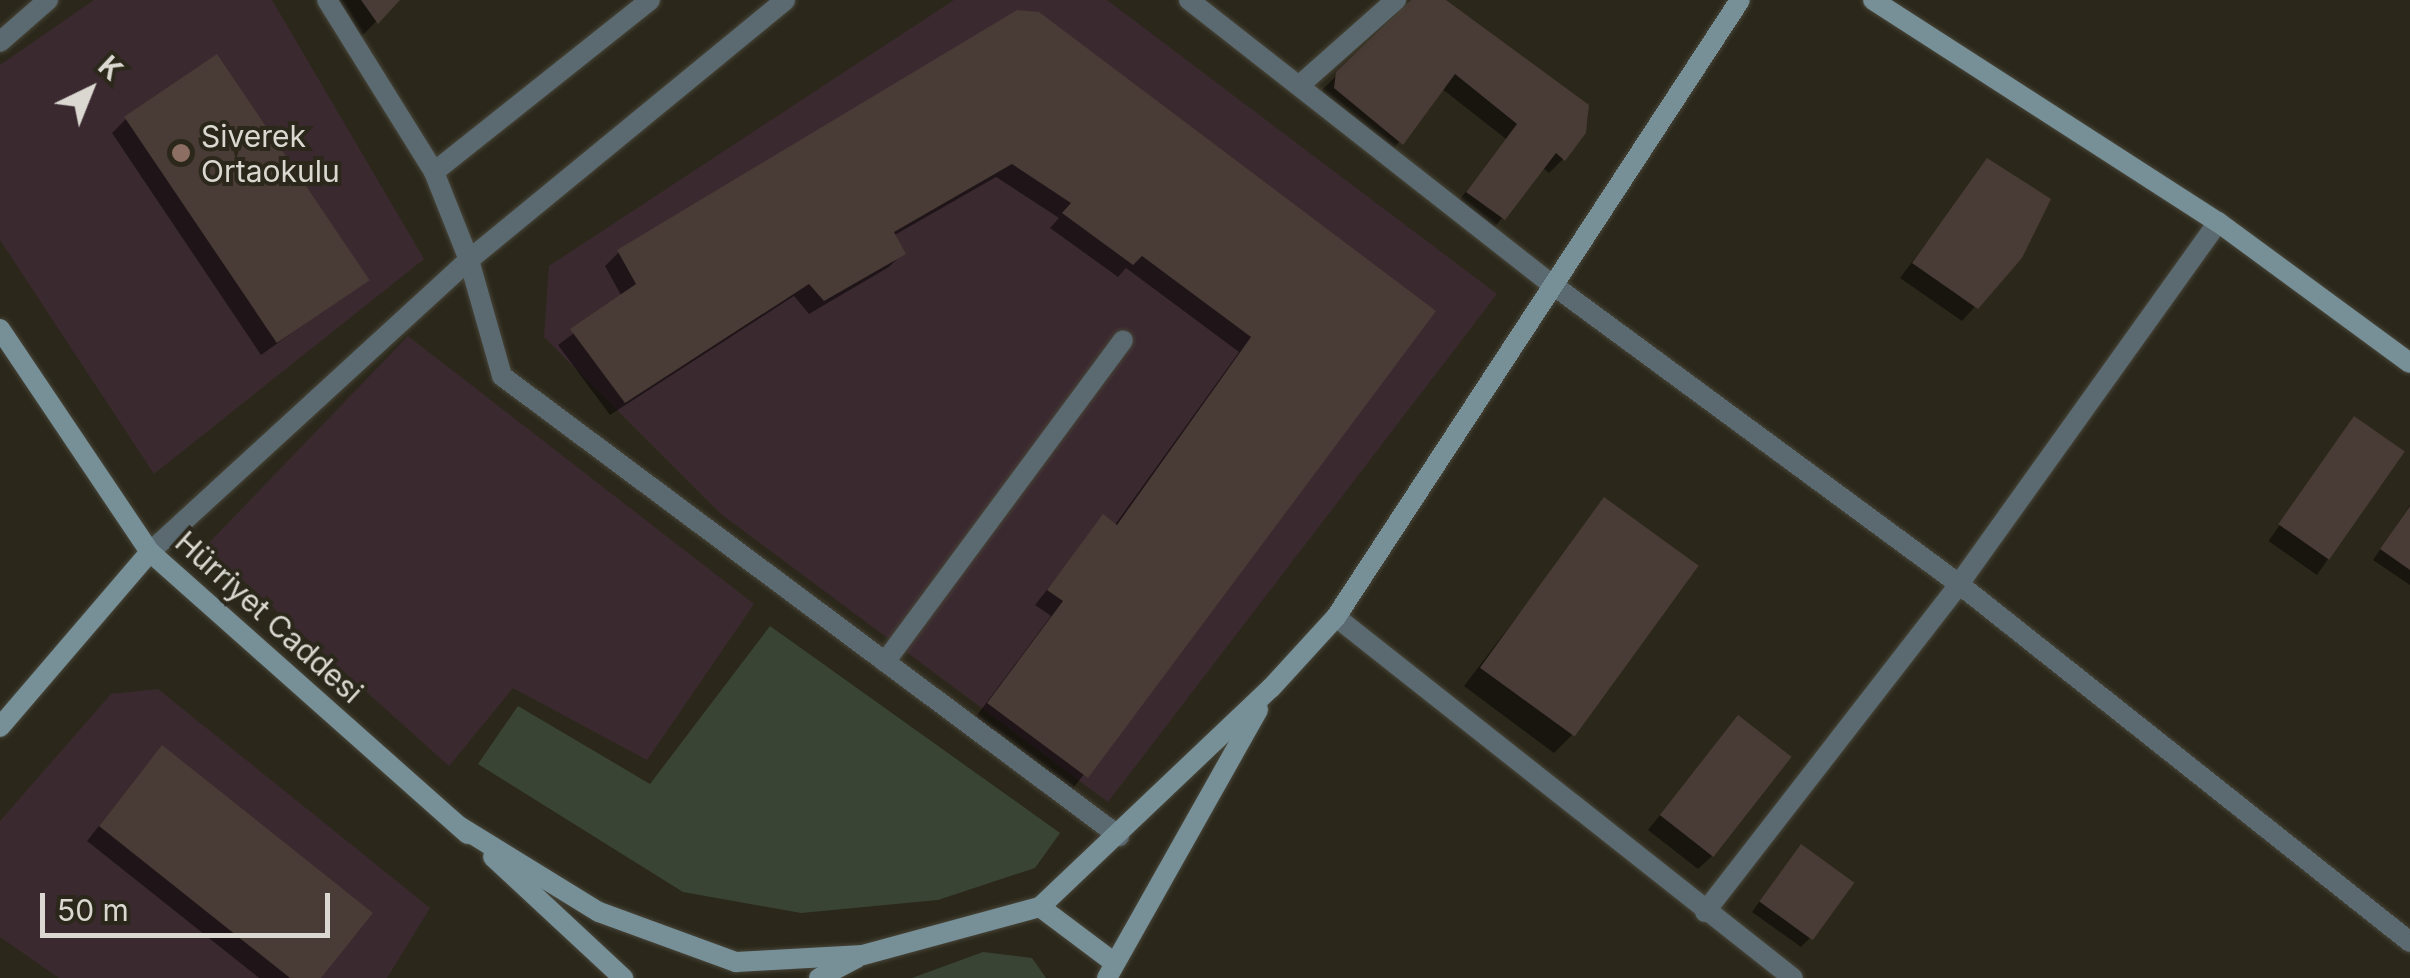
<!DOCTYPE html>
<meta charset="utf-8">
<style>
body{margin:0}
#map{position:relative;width:2410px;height:978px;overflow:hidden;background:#2b281b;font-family:Inter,sans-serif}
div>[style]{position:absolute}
.education>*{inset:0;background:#3b2930}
.green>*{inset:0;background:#394434}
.shadow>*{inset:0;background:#0007;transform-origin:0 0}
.building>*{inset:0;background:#493b35;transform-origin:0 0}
.roads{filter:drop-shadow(0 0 2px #474438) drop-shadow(0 0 2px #474438)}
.lane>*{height:20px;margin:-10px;padding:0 10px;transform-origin:10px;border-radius:10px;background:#5b6a70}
.street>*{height:20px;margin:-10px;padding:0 10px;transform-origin:10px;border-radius:10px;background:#5b6a70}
.secondary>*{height:20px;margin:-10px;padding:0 10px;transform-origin:10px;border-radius:10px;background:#779098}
.dots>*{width:28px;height:28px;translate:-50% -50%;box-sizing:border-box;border:5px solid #2b281b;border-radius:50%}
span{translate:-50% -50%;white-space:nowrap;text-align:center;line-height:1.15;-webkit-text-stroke:8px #2b281b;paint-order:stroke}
.poi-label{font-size:30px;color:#dad8d0}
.left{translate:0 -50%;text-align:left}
.street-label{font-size:30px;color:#dad8d0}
.north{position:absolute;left:40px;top:40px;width:100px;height:100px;-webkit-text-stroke:8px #2b281b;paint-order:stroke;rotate:43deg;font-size:28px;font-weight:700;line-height:40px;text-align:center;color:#dad8d0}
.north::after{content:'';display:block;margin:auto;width:35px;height:45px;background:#dad8d0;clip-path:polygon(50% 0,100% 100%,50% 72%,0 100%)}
.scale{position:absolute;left:40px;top:893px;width:290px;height:45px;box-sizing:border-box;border:5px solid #dad8d0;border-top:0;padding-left:12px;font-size:30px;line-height:35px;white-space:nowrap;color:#dad8d0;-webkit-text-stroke:8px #2b281b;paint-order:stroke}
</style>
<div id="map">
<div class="education">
<div style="clip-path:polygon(94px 0,272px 0,424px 259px,154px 474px,0 240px,0 65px)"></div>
<div style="clip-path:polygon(954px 0,1107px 0,1497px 294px,1108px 802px,721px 514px,544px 337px,549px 266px)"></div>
<div style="clip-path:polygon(408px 336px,754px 604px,647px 760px,513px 688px,449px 766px,205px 547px)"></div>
<div style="clip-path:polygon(158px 689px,430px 908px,387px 978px,59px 978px,0 937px,0 821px,111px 694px)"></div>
</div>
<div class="green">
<div style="clip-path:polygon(770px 626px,1060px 833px,1035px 868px,938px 900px,801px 913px,683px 892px,478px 764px,518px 706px,650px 784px)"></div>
<div style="clip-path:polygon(983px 952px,1032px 958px,1046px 978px,912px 978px)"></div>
</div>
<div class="shadow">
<div style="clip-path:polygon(332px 0,397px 0,359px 39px)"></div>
<div style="clip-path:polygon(1441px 0,1586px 107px,1588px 120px,1563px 159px,1549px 173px,1542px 167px,1494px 228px,1458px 202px,1506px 139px,1441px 88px,1387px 157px,1321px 103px,1323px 89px,1413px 1px)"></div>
<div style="clip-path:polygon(1018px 13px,1432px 312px,1072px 790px,975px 718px,1051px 616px,1035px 605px,1103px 518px,1114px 526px,1239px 352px,1126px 268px,1118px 277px,1050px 228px,1059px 218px,996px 177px,893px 236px,903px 253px,889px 267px,809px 314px,794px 296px,610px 415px,558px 345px,622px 297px,605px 266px,619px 252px)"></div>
<div style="clip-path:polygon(126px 119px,366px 280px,261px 355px,112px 133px)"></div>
<div style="clip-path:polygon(1988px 161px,2020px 256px,1962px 321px,1900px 278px)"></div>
<div style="left:2354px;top:419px;width:59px;height:149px;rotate:35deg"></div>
<div style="clip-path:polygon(1605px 501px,1572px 735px,1554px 753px,1464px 686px)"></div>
<div style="clip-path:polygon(2410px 505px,2410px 585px,2373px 560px)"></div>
<div style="clip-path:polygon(1738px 718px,1712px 856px,1698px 869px,1648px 830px)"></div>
<div style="clip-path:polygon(149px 762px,318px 978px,259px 978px,87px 841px)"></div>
<div style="clip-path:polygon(1792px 857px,1810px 938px,1801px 947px,1752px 912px)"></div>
</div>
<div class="building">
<div style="clip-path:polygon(361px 0,400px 0,378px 24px)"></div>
<div style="clip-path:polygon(1411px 0,1446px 0,1589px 105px,1586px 133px,1565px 161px,1556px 153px,1505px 220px,1466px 192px,1517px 124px,1455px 74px,1403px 145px,1334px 88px,1336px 72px)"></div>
<div style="clip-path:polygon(1017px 10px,1039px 12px,1436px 311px,1088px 778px,987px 703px,1063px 601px,1047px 590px,1103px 514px,1117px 525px,1251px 337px,1142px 256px,1133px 265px,1062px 213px,1071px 203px,1012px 164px,894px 232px,906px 254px,824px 301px,809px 284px,625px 403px,570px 329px,636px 284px,617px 250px)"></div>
<div style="left:217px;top:54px;width:273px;height:112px;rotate:56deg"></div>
<div style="clip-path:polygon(1987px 158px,2051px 199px,2022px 258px,1978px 309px,1912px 263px)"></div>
<div style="left:2354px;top:416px;width:62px;height:132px;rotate:35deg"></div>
<div style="left:1604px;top:497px;width:117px;height:211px;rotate:36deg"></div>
<div style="clip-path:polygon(2410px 506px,2410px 570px,2380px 549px)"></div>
<div style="left:1738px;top:715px;width:68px;height:127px;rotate:38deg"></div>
<div style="clip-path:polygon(162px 745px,373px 913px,321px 978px,290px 978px,99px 826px)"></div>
<div style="left:1801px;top:844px;width:66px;height:71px;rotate:36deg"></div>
</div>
<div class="roads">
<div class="lane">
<div style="left:885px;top:662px;width:400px;rotate:-53.5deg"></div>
</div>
<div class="street">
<div style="left:327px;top:0;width:203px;rotate:58.1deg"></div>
<div style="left:434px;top:172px;width:95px;rotate:68.3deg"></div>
<div style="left:469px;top:260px;width:121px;rotate:74.1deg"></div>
<div style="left:502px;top:376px;width:770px;rotate:36.71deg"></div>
<div style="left:1189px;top:0;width:462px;rotate:38.1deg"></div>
<div style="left:1553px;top:285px;width:504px;rotate:36.37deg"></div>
<div style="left:1959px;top:584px;width:576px;rotate:38.44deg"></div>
<div style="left:0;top:42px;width:64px;rotate:-41.2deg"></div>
<div style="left:1301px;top:84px;width:127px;rotate:-41.5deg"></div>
<div style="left:434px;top:172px;width:276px;rotate:-38.5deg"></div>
<div style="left:150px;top:552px;width:432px;rotate:-42.5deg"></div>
<div style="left:469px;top:260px;width:409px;rotate:-39.4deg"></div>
<div style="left:1336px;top:617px;width:582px;rotate:38.31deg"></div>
<div style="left:1705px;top:912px;width:415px;rotate:-52.2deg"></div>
<div style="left:1959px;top:584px;width:445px;rotate:-54.4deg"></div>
</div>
<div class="secondary">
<div style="left:1873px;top:0;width:410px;rotate:32.8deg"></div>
<div style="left:2218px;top:222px;width:238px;rotate:36.3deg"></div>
<div style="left:0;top:329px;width:269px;rotate:56.1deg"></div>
<div style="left:150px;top:552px;width:425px;rotate:41.6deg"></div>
<div style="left:0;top:727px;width:230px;rotate:-49.4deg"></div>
<div style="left:459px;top:826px;width:164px;rotate:31.6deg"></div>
<div style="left:599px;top:912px;width:146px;rotate:20.1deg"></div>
<div style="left:736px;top:962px;width:127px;rotate:-3.2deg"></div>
<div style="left:863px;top:955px;width:183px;rotate:-15.2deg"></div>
<div style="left:1040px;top:907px;width:318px;rotate:-43.5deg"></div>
<div style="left:1271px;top:688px;width:96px;rotate:-47.5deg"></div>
<div style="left:1336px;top:617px;width:737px;rotate:-56.78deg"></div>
<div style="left:493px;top:857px;width:178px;rotate:42.9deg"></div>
<div style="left:1040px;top:907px;width:90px;rotate:36.9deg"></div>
<div style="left:819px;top:978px;width:43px;rotate:-27.8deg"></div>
<div style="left:1107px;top:978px;width:308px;rotate:-60.6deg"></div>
</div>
</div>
<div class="dots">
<div style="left:181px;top:153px;background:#8d6e63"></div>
</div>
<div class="poi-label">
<span class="left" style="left:201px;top:153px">Siverek<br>Ortaokulu</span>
</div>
<div class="street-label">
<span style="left:269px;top:617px;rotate:42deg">Hürriyet Caddesi</span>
</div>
<div class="north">K</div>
<div class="scale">50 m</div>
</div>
